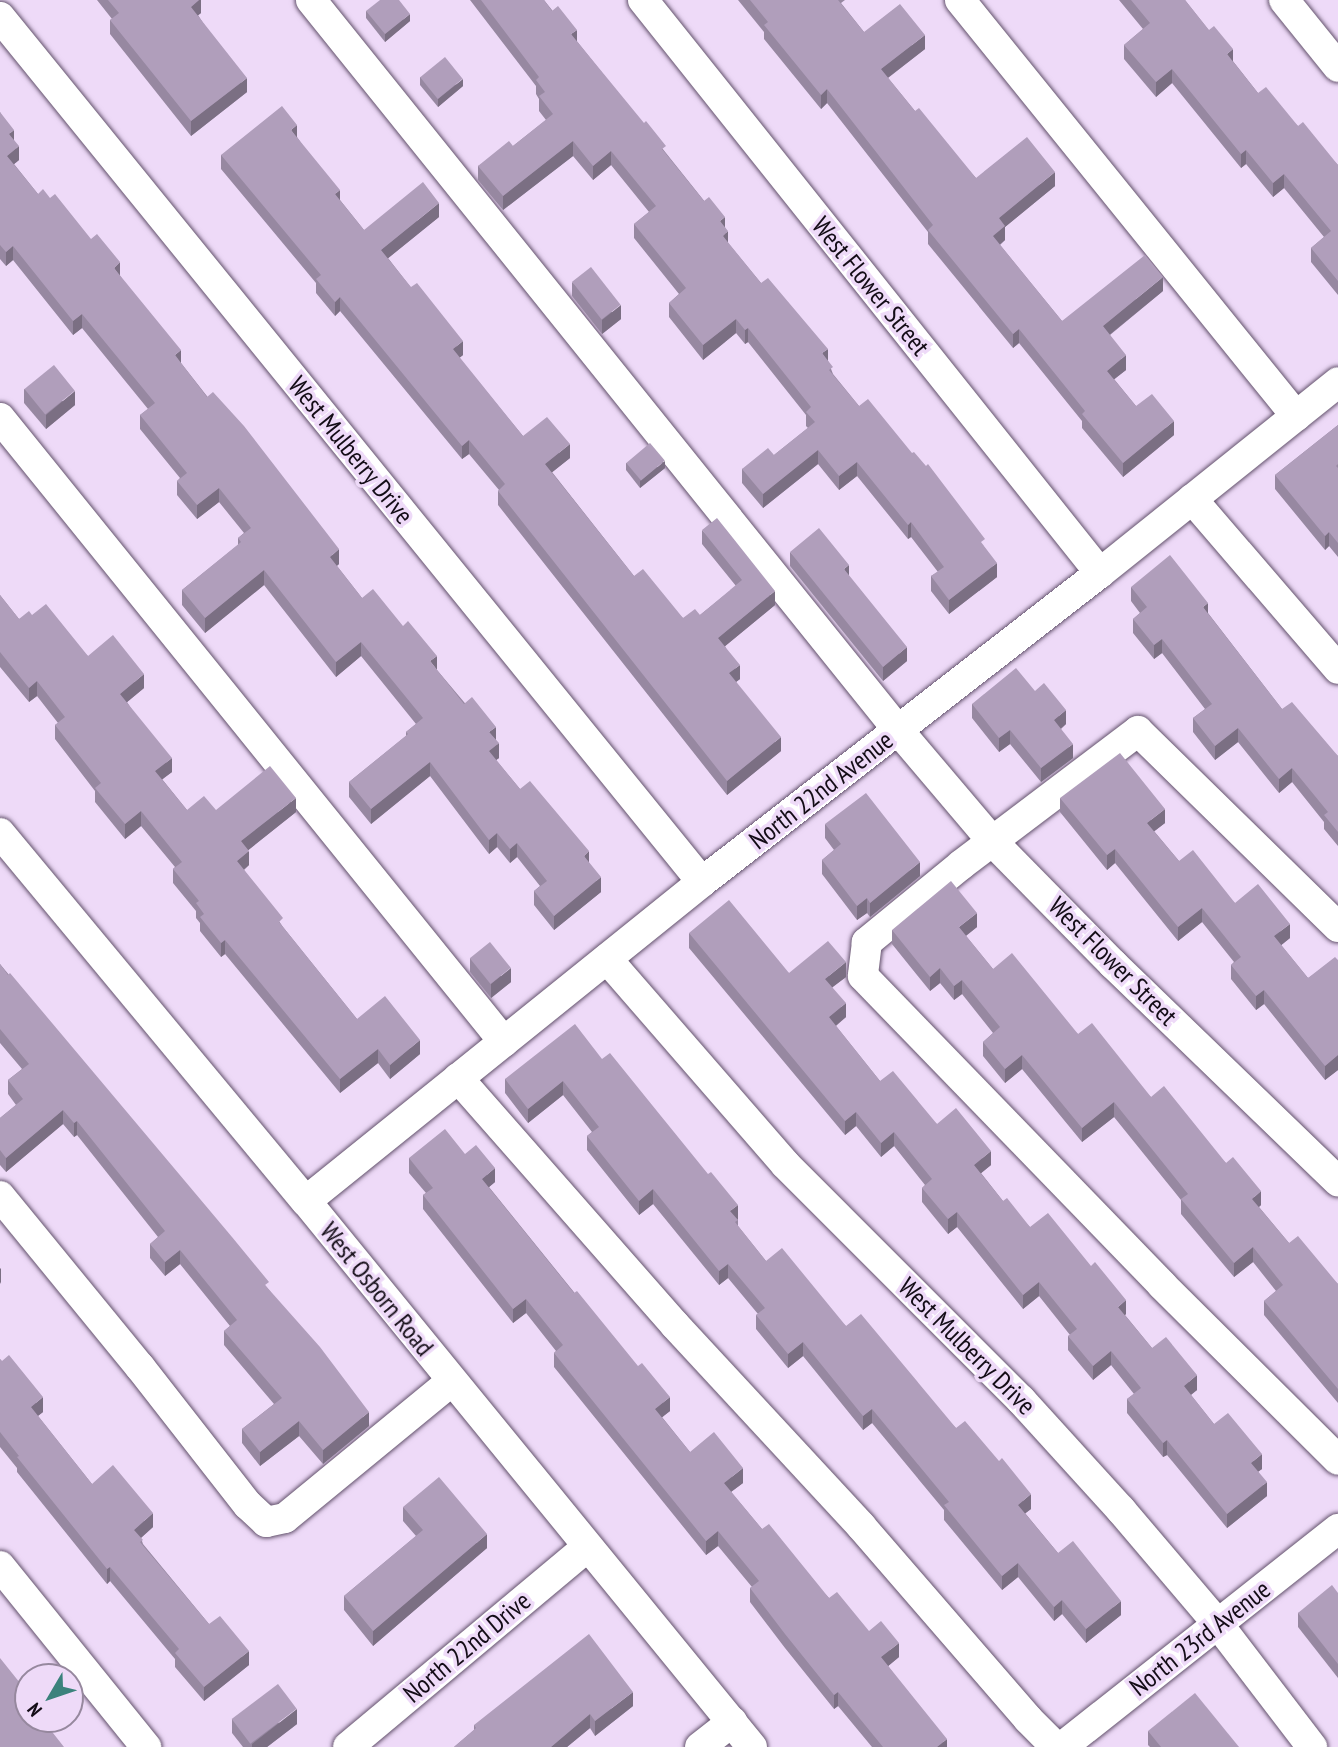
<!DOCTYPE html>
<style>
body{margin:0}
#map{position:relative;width:1338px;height:1747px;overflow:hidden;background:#eedaf8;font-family:"PT Sans Narrow",sans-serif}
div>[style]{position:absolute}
.roads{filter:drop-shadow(0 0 2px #63526c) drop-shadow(0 0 2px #63526c)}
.minor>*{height:30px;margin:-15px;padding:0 15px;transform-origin:15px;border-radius:15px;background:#fff}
.wall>*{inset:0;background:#9788a1}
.shaded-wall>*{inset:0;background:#7b6f83}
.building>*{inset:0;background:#b09ebb;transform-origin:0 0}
span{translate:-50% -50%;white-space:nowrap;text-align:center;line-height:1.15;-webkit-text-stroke:7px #eedaf8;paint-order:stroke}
.street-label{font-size:26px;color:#130c16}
.north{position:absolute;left:14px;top:1663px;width:70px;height:70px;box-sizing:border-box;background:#eedaf8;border:2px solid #96889e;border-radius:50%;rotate:231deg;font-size:19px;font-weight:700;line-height:28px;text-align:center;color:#130c16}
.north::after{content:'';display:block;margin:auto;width:24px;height:32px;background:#3b827c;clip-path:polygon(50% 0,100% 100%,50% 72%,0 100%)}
</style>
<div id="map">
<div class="roads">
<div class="minor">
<div style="left:311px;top:0;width:937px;rotate:51.2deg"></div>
<div style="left:898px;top:730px;width:145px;rotate:49.7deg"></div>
<div style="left:992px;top:841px;width:173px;rotate:45.5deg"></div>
<div style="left:1113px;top:964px;width:313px;rotate:44deg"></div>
<div style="left:643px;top:0;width:733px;rotate:51.43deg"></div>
<div style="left:960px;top:0;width:535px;rotate:51.07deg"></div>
<div style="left:1284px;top:0;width:86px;rotate:51.1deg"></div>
<div style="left:0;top:17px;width:1114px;rotate:50.94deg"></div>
<div style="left:0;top:418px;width:802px;rotate:51.07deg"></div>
<div style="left:1192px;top:499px;width:224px;rotate:49.3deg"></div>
<div style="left:0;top:833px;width:479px;rotate:50.3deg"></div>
<div style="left:306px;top:1201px;width:705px;rotate:50.76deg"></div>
<div style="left:1338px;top:927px;width:280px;rotate:-135.6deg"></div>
<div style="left:1138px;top:731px;width:222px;rotate:142.9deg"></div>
<div style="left:961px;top:865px;width:122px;rotate:140.7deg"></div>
<div style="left:867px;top:942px;width:34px;rotate:97deg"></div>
<div style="left:863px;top:976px;width:430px;rotate:45.9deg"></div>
<div style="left:1162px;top:1285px;width:248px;rotate:44.8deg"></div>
<div style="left:607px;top:959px;width:271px;rotate:49deg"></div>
<div style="left:785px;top:1164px;width:334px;rotate:45deg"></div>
<div style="left:1021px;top:1400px;width:149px;rotate:47.7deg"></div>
<div style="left:1121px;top:1510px;width:150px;rotate:49.6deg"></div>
<div style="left:1218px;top:1624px;width:155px;rotate:52.6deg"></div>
<div style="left:458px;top:1078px;width:329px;rotate:48.7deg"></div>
<div style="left:675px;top:1325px;width:274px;rotate:47.2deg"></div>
<div style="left:861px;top:1526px;width:255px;rotate:49.1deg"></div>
<div style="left:1028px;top:1719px;width:40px;rotate:45deg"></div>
<div style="left:0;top:1196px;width:221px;rotate:50.7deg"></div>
<div style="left:140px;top:1367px;width:175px;rotate:52deg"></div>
<div style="left:248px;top:1505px;width:25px;rotate:43deg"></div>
<div style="left:266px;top:1522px;width:19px;rotate:-12deg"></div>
<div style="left:285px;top:1518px;width:216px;rotate:-39.4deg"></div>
<div style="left:306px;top:1201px;width:509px;rotate:-38.85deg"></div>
<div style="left:702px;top:882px;width:504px;rotate:-37.83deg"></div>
<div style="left:1100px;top:573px;width:305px;rotate:-38.7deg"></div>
<div style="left:0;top:1566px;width:233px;rotate:51.1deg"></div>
<div style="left:348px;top:1747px;width:312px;rotate:-39.9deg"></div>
<div style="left:700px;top:1747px;width:41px;rotate:-38deg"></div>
<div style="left:1062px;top:1747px;width:352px;rotate:-38.3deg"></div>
</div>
</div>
<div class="wall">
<div style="clip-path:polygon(97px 0,201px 0,201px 13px,198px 15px,247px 92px,191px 136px,110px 34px,110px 20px,112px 19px)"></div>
<div style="clip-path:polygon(470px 0,544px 0,725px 227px,728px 243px,761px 283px,828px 361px,833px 374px,859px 406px,985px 548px,997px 577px,949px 614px,931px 591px,931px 576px,938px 572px,911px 537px,908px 539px,857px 476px,839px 490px,818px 464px,763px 508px,742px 483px,742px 469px,774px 455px,808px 428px,806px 426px,806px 415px,748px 342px,745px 344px,736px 333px,703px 360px,669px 317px,669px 303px,679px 294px,634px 238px,634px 224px,649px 212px,611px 165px,593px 180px,573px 156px,503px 210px,478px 180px,478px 166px,513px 146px,546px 120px,539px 111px,539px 99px,536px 94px,536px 86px)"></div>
<div style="clip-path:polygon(738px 0,845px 0,841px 3px,864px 32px,925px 49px,888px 78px,915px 111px,976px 178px,1055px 186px,1005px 227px,1005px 240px,1000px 245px,1062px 321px,1163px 291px,1110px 335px,1126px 370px,1114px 379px,1136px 406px,1174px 435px,1123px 477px,1082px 428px,1082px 421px,1019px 343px,1013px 348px,928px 244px,928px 232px,827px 103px,821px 109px,764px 39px,764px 32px)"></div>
<div style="clip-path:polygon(1119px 0,1185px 0,1258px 93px,1298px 126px,1338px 165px,1338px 295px,1311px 262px,1311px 248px,1324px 237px,1284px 188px,1273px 197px,1246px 164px,1241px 168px,1172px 83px,1156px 97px,1124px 59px,1124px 45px,1143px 29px)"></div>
<div style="clip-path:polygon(366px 11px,410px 21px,385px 42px,366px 18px)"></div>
<div style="clip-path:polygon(420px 77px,463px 86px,438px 107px,420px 85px)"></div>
<div style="clip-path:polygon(0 112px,14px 140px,19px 160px,14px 164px,38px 194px,120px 276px,181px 363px,339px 564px,337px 566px,362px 598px,437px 670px,496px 740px,499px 758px,496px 760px,520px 789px,589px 863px,601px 892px,554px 930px,534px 905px,534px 891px,540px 886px,517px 857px,510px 863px,497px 847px,489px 854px,430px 776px,371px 824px,349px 797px,349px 782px,406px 736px,406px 732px,416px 724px,361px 656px,336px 677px,264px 585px,205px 633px,182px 605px,182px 590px,238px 545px,238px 538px,244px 533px,219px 502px,197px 519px,177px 495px,177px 481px,180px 478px,140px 429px,140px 415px,148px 409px,82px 328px,73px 335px,13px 260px,6px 266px,0 259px)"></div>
<div style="clip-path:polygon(297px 137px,340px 200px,364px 230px,439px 217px,388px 258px,463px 355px,459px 358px,523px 436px,570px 458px,552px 472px,634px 576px,683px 618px,700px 615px,736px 586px,702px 544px,702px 530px,775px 605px,725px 646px,740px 679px,736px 682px,781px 751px,727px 795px,498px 505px,498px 491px,499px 490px,469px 454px,462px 459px,340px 311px,335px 316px,316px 293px,316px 283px,221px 169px,221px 155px)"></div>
<div style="clip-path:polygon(572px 282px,621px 319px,602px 334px,572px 296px)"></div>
<div style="clip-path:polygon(24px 389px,75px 405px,46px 429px,24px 403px)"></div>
<div style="clip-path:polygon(1338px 425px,1338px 557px,1329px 546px,1325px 550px,1275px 489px,1275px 475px)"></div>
<div style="clip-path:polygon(626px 463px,665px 468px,640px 488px,626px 470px)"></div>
<div style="clip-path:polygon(790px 552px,907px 661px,883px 681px,790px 566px)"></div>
<div style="clip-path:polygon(1131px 587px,1208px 613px,1282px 709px,1338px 756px,1338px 846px,1324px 829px,1324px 822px,1292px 782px,1279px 793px,1238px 742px,1215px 760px,1193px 732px,1193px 718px,1205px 709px,1162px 653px,1154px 659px,1133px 633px,1133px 619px,1140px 613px,1131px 601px)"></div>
<div style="clip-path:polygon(0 595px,19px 619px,32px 615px,88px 656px,144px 688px,127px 702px,172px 772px,162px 779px,187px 810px,296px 812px,248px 850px,249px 865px,244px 870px,283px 927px,357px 1019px,420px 1054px,390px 1079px,378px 1063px,340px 1093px,225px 954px,221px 957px,200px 931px,200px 923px,196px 918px,196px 911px,173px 883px,173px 869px,175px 867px,141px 826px,125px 839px,95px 802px,95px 791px,55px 739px,55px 725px,58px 723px,37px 696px,29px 702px,0 667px)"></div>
<div style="clip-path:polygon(1035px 691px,1066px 724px,1061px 729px,1073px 758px,1041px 782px,1010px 744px,999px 752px,972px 718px,972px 704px)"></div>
<div style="clip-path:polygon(1060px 798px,1165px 823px,1154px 831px,1179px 861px,1235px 903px,1290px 938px,1281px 945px,1308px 978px,1338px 960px,1338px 1070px,1325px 1080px,1264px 1004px,1256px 1010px,1231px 979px,1231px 965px,1234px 962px,1202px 922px,1178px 941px,1115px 863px,1107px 870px,1060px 812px)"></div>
<div style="clip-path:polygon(825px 824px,920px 876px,870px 917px,867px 913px,857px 920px,822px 874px,822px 860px,834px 850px,825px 838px)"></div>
<div style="clip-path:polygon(977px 927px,966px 936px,993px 969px,1078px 1034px,1151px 1097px,1226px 1163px,1261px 1205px,1259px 1207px,1289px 1243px,1338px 1284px,1338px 1403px,1264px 1315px,1264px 1301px,1276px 1291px,1253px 1262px,1234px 1277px,1181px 1214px,1181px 1200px,1114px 1117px,1082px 1142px,1022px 1069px,1005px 1083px,983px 1056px,983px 1042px,993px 1033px,962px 994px,954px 1000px,940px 983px,930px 991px,892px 944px,892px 930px)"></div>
<div style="clip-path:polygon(689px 933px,789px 973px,846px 977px,832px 987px,846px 1017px,836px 1026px,880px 1081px,991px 1165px,981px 1173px,1003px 1201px,1030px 1227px,1126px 1314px,1125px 1315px,1152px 1348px,1197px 1390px,1191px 1395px,1214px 1424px,1262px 1469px,1258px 1471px,1267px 1496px,1227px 1528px,1167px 1455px,1163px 1457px,1127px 1413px,1127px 1399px,1134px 1394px,1111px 1365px,1093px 1380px,1068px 1350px,1068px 1336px,1070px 1335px,1039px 1296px,1023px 1309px,957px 1227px,948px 1234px,922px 1202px,922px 1188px,925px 1185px,894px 1146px,881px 1157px,856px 1126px,845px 1135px,689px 948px)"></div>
<div style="clip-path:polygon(470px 958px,511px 982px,491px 998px,470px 972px)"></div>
<div style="clip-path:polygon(0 964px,269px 1290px,369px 1426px,323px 1464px,299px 1436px,260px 1466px,242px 1443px,242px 1429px,274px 1404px,224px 1345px,224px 1331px,230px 1326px,180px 1264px,165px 1276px,150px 1258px,150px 1244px,158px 1237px,77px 1135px,74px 1137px,63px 1124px,6px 1172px,0 1165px,0 1118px,16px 1105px,8px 1094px,8px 1080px,22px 1069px,0 1043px)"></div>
<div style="clip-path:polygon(602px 1059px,738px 1219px,738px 1226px,766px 1261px,846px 1326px,956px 1428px,1031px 1509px,1025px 1513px,1058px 1553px,1121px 1615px,1086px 1643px,1062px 1614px,1054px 1621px,1018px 1577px,1002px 1590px,944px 1520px,944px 1510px,872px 1423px,863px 1430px,803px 1356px,788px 1368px,756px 1329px,756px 1315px,758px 1314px,728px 1278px,719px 1285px,653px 1204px,639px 1215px,587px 1150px,587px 1136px,592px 1132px,563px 1095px,528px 1123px,505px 1093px,505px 1079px)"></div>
<div style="clip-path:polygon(465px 1154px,495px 1182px,489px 1187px,670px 1411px,662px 1417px,690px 1452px,743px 1483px,731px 1492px,762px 1529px,829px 1598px,899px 1657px,888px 1666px,947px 1747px,872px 1747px,838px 1706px,834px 1709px,785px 1648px,750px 1602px,750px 1588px,752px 1587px,718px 1546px,706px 1555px,554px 1367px,554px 1353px,556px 1351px,526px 1313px,513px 1323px,423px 1209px,423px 1195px,426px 1193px,409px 1173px,409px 1158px)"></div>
<div style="clip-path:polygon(0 1359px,43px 1412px,38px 1416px,92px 1484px,153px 1527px,141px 1538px,143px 1544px,209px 1624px,249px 1665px,204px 1701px,175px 1667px,175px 1659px,110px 1581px,107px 1584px,17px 1472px,17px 1468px,0 1447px)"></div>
<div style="clip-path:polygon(403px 1507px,487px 1548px,373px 1646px,344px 1610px,344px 1596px,416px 1536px,403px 1521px)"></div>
<div style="clip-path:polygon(1338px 1593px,1338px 1678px,1298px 1627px,1298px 1613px)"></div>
<div style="clip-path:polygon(633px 1706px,595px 1736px,590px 1728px,567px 1747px,454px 1747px,474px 1730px,474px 1725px)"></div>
<div style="clip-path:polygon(232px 1719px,297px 1724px,267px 1747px,243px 1747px,232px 1733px)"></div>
<div style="clip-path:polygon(1148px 1731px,1239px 1747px,1150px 1747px,1148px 1745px)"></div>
</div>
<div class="shaded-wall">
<div style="clip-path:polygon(199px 0,201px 0,201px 13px,191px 21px,191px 7px)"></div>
<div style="clip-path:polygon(410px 14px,410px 21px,385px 42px,385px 34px)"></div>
<div style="clip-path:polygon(577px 30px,577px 44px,571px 34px)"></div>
<div style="clip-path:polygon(925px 35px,925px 49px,881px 83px,881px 69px)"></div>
<div style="clip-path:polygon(1233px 49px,1233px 63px,1227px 54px)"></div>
<div style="clip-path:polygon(1172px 69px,1172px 83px,1156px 97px,1156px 82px)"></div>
<div style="clip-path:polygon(247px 78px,247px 92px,191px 136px,191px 121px)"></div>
<div style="clip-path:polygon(463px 79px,463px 86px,438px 107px,438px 99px)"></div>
<div style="clip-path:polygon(827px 89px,827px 103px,821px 109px,821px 95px)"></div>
<div style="clip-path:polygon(297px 125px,297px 139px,291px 130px)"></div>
<div style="clip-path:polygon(14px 130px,14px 144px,9px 134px)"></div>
<div style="clip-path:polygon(573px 141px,573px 156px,503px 210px,503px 196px)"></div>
<div style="clip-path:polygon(19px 146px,19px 160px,7px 170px,7px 156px)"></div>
<div style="clip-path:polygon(1246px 150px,1246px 164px,1241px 168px,1241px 154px)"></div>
<div style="clip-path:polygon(611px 151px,611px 165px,593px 180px,593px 166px)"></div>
<div style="clip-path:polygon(1055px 172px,1055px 186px,1005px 227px,1005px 240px,993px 250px,993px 236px,999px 218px)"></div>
<div style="clip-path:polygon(1284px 174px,1284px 188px,1273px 197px,1273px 183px)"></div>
<div style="clip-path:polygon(340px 190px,340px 204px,335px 194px)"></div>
<div style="clip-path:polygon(439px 203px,439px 217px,381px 264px,381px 250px)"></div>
<div style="clip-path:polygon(725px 217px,725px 231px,720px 221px)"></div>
<div style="clip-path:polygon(728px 231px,728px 246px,723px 236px)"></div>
<div style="clip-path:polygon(13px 246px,13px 260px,6px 266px,6px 252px)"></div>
<div style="clip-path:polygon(120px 262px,120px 277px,114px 268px)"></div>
<div style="clip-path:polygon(1163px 277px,1163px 291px,1103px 340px,1103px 326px)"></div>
<div style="clip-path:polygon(340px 297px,340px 311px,335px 316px,335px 302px)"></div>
<div style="clip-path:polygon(621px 305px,621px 319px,602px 334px,602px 320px)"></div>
<div style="clip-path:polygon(82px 314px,82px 328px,73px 335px,73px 321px)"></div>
<div style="clip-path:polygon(736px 319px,736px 333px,703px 360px,703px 345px)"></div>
<div style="clip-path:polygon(748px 328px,748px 342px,745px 344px,745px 330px)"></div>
<div style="clip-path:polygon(1019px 329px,1019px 343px,1013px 348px,1013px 334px)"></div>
<div style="clip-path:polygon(463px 341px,463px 355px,453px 363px,453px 349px)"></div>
<div style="clip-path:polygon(828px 349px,828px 363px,822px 353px)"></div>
<div style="clip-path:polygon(181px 350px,181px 364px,175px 355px)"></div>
<div style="clip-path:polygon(1126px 355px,1126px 370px,1107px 385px,1107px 371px)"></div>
<div style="clip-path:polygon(75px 391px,75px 405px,46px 429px,46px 415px)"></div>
<div style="clip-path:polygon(1174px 421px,1174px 435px,1123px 477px,1123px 463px)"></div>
<div style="clip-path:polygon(469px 440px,469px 454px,462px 459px,462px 446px)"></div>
<div style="clip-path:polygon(570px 444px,570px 458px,545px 478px,545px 464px)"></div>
<div style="clip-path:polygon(818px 450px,818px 464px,763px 508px,763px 494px)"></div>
<div style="clip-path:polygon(665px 461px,665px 468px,640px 488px,640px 481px)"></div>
<div style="clip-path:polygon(857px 462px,857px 476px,839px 490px,839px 476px)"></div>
<div style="clip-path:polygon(219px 488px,219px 502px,197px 519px,197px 505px)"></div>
<div style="clip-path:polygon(911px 522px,911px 537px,908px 539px,908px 525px)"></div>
<div style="clip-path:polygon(1329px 532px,1329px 546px,1325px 550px,1325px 536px)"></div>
<div style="clip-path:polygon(339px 549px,339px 564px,330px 571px,330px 557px)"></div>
<div style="clip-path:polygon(997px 563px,997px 577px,949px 614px,949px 600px)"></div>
<div style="clip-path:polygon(849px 565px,849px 579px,844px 569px)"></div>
<div style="clip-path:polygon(264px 570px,264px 585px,205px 633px,205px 618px)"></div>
<div style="clip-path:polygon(775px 591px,775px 605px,718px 652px,718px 638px)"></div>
<div style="clip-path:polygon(1208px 603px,1208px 617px,1203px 607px)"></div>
<div style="clip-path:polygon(1162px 639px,1162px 653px,1154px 659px,1154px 645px)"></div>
<div style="clip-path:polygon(361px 642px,361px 656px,336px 677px,336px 662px)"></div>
<div style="clip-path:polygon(907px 647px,907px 661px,883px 681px,883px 667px)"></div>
<div style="clip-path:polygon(437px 656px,437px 670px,430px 661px)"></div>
<div style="clip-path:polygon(740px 665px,740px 679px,729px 687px,729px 673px)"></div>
<div style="clip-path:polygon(144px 674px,144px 688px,120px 708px,120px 694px)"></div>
<div style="clip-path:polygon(37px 681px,37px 696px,29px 702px,29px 688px)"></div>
<div style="clip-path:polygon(1066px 710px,1066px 724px,1054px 734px,1054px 720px)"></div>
<div style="clip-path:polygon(496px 727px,496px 741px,489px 732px)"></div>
<div style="clip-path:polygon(1238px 728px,1238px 742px,1215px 760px,1215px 746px)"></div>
<div style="clip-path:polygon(1010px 730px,1010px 744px,999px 752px,999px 738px)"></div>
<div style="clip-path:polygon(781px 737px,781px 751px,727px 795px,727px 781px)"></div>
<div style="clip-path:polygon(499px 743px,499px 758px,489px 765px,489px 751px)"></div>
<div style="clip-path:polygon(1073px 744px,1073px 758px,1041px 782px,1041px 768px)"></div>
<div style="clip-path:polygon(172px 758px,172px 772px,155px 785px,155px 771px)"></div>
<div style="clip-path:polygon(430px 762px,430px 776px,371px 824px,371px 809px)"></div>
<div style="clip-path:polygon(1292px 768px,1292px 782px,1279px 793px,1279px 779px)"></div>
<div style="clip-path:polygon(296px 798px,296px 812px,241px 856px,241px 841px)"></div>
<div style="clip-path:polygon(1165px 809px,1165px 823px,1147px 837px,1147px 823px)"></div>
<div style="clip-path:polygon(141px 811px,141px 826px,125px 839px,125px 824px)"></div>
<div style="clip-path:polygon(497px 833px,497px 847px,489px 854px,489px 840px)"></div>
<div style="clip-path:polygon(517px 843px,517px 857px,510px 863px,510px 849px)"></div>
<div style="clip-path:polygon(1115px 849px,1115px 863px,1107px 870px,1107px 855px)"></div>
<div style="clip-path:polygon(249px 851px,249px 865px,237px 875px,237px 861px)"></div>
<div style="clip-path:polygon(589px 851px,589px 866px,584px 856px)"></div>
<div style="clip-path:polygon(920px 862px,920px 876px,870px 917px,870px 903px)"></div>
<div style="clip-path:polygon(601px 877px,601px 892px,554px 930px,554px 916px)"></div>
<div style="clip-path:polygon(867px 898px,867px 913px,857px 920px,857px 906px)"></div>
<div style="clip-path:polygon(1202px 908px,1202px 922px,1178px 941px,1178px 927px)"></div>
<div style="clip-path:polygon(977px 913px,977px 927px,959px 941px,959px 927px)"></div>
<div style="clip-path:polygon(1290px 924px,1290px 938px,1274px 951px,1274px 936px)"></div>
<div style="clip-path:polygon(225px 940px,225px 954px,221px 957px,221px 943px)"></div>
<div style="clip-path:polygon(846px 962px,846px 977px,825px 993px,825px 979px)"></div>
<div style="clip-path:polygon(511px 968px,511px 982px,491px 998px,491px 984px)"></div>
<div style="clip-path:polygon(940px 968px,940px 983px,930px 991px,930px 977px)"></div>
<div style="clip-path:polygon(962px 980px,962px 994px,954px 1000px,954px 986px)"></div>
<div style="clip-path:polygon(1264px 990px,1264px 1004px,1256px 1010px,1256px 996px)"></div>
<div style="clip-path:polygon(846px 1003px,846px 1017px,829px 1031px,829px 1017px)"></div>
<div style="clip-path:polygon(420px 1040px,420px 1054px,390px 1079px,390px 1065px)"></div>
<div style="clip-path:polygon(378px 1049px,378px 1063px,340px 1093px,340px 1079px)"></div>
<div style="clip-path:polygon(1022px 1055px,1022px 1069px,1005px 1083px,1005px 1069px)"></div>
<div style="clip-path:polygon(1338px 1055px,1338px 1070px,1325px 1080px,1325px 1066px)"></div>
<div style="clip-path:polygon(563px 1081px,563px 1095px,528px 1123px,528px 1109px)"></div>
<div style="clip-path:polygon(1114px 1102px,1114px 1117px,1082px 1142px,1082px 1128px)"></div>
<div style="clip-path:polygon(63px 1110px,63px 1124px,6px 1172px,6px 1158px)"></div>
<div style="clip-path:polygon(856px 1112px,856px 1126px,845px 1135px,845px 1121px)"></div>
<div style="clip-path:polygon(77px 1121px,77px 1135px,74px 1137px,74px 1123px)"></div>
<div style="clip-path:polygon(894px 1132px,894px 1146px,881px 1157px,881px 1143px)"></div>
<div style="clip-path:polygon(991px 1151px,991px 1165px,974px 1179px,974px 1165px)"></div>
<div style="clip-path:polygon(495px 1168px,495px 1182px,482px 1193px,482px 1179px)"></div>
<div style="clip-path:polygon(653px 1189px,653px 1204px,639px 1215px,639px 1201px)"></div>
<div style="clip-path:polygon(1261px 1191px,1261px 1205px,1252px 1213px,1252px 1199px)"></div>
<div style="clip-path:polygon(738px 1205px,738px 1219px,730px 1225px,730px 1211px)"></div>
<div style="clip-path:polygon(957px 1212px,957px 1227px,948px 1234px,948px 1219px)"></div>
<div style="clip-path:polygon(1253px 1247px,1253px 1262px,1234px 1277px,1234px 1263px)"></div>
<div style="clip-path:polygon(180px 1250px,180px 1264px,165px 1276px,165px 1262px)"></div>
<div style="clip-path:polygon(728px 1264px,728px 1278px,719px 1285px,719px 1271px)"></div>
<div style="clip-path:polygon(1px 1268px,1px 1282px,0 1284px,0 1269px)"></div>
<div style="clip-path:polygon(1039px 1282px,1039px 1296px,1023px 1309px,1023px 1295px)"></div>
<div style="clip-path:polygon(526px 1299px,526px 1313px,513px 1323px,513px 1309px)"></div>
<div style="clip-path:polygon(1126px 1300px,1126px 1314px,1118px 1321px,1118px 1307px)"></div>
<div style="clip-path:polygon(803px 1342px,803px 1356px,788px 1368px,788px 1354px)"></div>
<div style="clip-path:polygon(1111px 1351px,1111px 1365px,1093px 1380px,1093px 1366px)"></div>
<div style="clip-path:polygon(1197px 1375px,1197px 1390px,1184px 1400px,1184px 1386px)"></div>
<div style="clip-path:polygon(43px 1397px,43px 1412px,31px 1421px,31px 1407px)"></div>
<div style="clip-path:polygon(670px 1397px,670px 1411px,655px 1423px,655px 1409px)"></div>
<div style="clip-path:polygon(872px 1409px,872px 1423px,863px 1430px,863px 1416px)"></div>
<div style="clip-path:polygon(369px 1412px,369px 1426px,323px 1464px,323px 1450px)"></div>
<div style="clip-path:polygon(299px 1421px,299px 1436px,260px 1466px,260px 1452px)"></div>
<div style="clip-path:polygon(1167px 1440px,1167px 1455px,1163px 1457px,1163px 1443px)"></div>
<div style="clip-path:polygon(1262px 1454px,1262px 1469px,1251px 1477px,1251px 1463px)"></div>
<div style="clip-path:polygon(743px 1468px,743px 1483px,724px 1497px,724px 1483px)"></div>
<div style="clip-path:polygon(1267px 1482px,1267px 1496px,1227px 1528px,1227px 1514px)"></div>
<div style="clip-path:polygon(1031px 1494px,1031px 1509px,1018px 1519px,1018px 1505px)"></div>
<div style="clip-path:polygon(153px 1513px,153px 1527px,134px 1544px,134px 1530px)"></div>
<div style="clip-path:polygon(718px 1531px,718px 1546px,706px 1555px,706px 1541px)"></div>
<div style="clip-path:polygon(487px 1534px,487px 1548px,373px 1646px,373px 1631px)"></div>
<div style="clip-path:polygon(1018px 1563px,1018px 1577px,1002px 1590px,1002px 1576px)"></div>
<div style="clip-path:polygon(110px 1567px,110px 1581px,107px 1584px,107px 1569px)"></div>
<div style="clip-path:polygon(1062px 1600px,1062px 1614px,1054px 1621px,1054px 1607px)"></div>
<div style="clip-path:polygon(1121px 1601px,1121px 1615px,1086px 1643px,1086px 1629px)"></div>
<div style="clip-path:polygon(899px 1643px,899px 1657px,881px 1672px,881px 1657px)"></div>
<div style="clip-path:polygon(249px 1651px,249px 1665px,204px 1701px,204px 1687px)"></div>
<div style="clip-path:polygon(633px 1692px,633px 1706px,595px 1736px,595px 1721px)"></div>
<div style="clip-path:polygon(838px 1692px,838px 1706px,834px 1709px,834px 1695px)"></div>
<div style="clip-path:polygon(297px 1709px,297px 1724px,267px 1747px,252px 1747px,252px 1744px)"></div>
<div style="clip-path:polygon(590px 1714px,590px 1728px,567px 1747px,551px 1747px)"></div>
<div style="clip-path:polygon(947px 1739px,947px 1747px,937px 1747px)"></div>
</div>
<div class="building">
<div style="clip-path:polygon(108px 0,199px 0,191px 7px,247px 78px,191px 121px,110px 20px,119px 13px)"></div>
<div style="clip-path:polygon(380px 0,399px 0,410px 14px,385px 34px,366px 11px)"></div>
<div style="clip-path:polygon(481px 0,544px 0,552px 11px,558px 6px,577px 30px,571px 34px,644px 123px,646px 121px,666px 146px,662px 149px,704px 201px,709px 197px,725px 217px,720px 221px,728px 231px,723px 236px,761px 283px,768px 278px,828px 349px,822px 353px,833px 367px,829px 370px,859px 406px,868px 399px,912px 453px,914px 452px,926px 466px,928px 464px,985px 539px,981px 542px,997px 563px,949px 600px,931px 576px,944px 567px,911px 522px,908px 525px,857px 462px,839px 476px,818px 450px,763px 494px,742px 469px,768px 448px,774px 455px,815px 422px,806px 412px,811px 407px,748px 328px,745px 330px,736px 319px,703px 345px,669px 303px,686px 288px,634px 224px,656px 206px,611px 151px,593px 166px,573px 141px,503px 196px,478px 166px,509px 141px,513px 146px,553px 114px,539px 96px,545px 92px,536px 80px,539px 77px)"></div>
<div style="clip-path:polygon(750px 0,838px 0,864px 32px,900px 4px,925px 35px,881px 69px,915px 111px,919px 108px,976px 178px,1027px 137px,1055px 172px,999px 218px,1005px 226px,993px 236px,1062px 321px,1145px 255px,1163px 277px,1103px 326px,1126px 355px,1107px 371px,1136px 406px,1152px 394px,1174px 421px,1123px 463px,1082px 414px,1085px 411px,1019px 329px,1013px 334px,928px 230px,933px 225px,827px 89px,821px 95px,764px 25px,768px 22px)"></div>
<div style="clip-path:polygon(1131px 0,1185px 0,1209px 30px,1214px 26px,1233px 49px,1227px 54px,1258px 93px,1266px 87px,1298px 126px,1303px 122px,1338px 165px,1338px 281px,1311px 248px,1331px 231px,1284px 174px,1273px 183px,1246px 150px,1241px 154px,1172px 69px,1156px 82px,1124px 45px,1150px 23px)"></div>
<div style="left:445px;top:57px;width:28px;height:32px;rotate:51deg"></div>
<div style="clip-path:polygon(282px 106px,297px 125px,291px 130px,340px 190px,335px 194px,364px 230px,423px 182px,439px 203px,381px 250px,411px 287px,417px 283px,463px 341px,453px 349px,523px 436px,547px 417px,570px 444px,545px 464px,634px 576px,643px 569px,683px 618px,695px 609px,700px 615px,742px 580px,702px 530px,717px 518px,775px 591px,718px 638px,740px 665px,729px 673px,781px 737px,727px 781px,498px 491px,505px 484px,469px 440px,462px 446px,340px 297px,335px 302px,316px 279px,321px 275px,221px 155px)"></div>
<div style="clip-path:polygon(0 112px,14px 130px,9px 134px,19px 146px,7px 156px,38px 194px,43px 189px,50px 198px,55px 194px,91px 239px,97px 234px,120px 262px,114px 268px,181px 350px,175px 355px,207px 397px,213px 392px,244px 426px,339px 549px,330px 557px,362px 598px,373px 589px,403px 626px,408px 621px,437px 656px,430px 661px,464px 704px,472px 697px,496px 727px,489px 732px,499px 743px,489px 751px,520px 789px,530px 781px,589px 851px,584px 856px,601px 877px,554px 916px,534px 891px,547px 881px,517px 843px,510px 849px,497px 833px,489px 840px,430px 762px,371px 809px,349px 782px,408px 734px,406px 732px,423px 718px,361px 642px,336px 662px,264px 570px,205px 618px,182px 590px,241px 542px,238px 538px,251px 528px,219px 488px,197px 505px,177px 481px,187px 473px,140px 415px,155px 403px,82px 314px,73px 321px,13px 246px,6px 252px,0 245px)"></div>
<div style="left:591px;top:267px;width:48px;height:24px;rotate:52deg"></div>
<div style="left:54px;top:365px;width:33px;height:38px;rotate:51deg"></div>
<div style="clip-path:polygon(1338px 425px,1338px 464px,1336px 466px,1338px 468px,1338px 543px,1329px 532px,1325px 536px,1275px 475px)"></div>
<div style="left:650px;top:443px;width:23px;height:31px;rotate:50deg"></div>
<div style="clip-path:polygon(819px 528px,849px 565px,844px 569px,907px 647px,883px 667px,790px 552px)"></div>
<div style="clip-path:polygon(1170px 555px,1208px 603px,1203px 607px,1282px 709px,1292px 702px,1338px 756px,1338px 832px,1324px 815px,1328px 812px,1292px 768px,1279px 779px,1238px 728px,1215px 746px,1193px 718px,1212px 704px,1162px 639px,1154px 645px,1133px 619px,1147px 607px,1131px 587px)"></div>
<div style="clip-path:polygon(0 595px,19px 619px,29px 611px,32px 615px,46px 604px,88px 656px,113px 635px,144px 674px,120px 694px,172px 758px,155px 771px,187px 810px,204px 796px,216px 810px,270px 766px,296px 798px,241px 841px,249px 851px,237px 861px,283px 918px,279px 922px,357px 1019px,385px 996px,420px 1040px,390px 1065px,378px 1049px,340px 1079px,225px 940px,221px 943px,200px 917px,204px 914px,196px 903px,199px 901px,173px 869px,182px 862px,141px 811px,125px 824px,95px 788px,101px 783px,55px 725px,65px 717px,37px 681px,29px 688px,0 652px)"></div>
<div style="clip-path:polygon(1016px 668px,1035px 691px,1044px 683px,1066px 710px,1054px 720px,1073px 744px,1041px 768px,1010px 730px,999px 738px,972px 704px)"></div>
<div style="clip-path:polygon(1120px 753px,1165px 809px,1147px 823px,1179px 861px,1193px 850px,1235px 903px,1258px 884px,1290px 924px,1274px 936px,1308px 978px,1335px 957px,1338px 960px,1338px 1055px,1325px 1066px,1264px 990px,1256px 996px,1231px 965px,1241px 957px,1202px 908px,1178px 927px,1115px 849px,1107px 855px,1060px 798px)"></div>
<div style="clip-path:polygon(866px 793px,920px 862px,870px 903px,867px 898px,857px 906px,822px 860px,841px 844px,825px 824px)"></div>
<div style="clip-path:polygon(951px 881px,977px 913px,959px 927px,993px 969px,1012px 953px,1078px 1034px,1092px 1023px,1151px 1097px,1164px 1086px,1226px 1163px,1233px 1157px,1261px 1191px,1252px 1199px,1289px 1243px,1298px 1236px,1338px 1284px,1338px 1389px,1264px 1301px,1283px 1285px,1253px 1247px,1234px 1263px,1181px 1199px,1188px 1194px,1114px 1102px,1082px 1128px,1022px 1055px,1005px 1069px,983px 1042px,1000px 1027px,962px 980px,954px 986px,940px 968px,930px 977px,892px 930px)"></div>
<div style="clip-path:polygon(729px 900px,789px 973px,828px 941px,846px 962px,825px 979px,846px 1003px,829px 1017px,880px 1081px,893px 1071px,937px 1124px,956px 1108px,991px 1151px,974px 1165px,1003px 1201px,1007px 1198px,1030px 1227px,1048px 1213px,1091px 1266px,1095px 1262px,1126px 1300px,1118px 1307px,1152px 1348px,1166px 1337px,1197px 1375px,1184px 1386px,1214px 1424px,1228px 1413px,1262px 1454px,1251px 1463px,1267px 1482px,1227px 1514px,1167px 1440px,1163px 1443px,1127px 1399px,1141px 1388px,1111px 1351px,1093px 1366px,1068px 1336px,1077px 1329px,1039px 1282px,1023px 1295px,957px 1212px,948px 1219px,922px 1188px,932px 1179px,894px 1132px,881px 1143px,856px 1112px,845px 1121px,689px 933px)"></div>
<div style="left:490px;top:942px;width:33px;height:26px;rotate:51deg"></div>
<div style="clip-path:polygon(0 964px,8px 975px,10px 973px,232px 1237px,269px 1282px,265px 1285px,320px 1347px,369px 1412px,323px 1450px,299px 1421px,260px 1452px,242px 1429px,282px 1398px,224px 1331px,237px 1320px,180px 1250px,165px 1262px,150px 1244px,165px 1231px,77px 1121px,74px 1123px,63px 1110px,6px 1158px,0 1150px,0 1118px,23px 1099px,8px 1080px,29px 1064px,0 1029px)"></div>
<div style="clip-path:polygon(575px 1024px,602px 1059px,610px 1053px,708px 1174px,711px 1172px,738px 1205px,730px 1211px,738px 1220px,735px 1222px,766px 1261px,782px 1248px,846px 1326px,861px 1314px,956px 1428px,965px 1421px,999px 1461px,1002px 1458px,1031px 1494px,1018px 1505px,1058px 1553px,1073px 1541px,1121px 1601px,1086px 1629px,1062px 1600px,1054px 1607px,1018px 1563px,1002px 1576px,944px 1505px,949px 1502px,872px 1409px,863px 1416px,803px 1342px,788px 1354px,756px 1315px,765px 1308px,728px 1264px,719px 1271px,653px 1189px,639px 1201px,587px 1136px,599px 1127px,563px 1081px,528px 1109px,505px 1079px)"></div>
<div style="clip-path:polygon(445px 1129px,465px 1154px,476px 1145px,495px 1168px,482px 1179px,574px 1293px,577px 1291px,638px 1366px,642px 1363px,670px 1397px,655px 1409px,690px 1452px,714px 1432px,743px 1468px,724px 1483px,762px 1529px,769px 1524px,829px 1598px,837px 1592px,869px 1631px,881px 1621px,899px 1643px,881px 1657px,947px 1739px,937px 1747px,883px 1747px,838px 1692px,834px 1695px,785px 1634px,750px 1588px,759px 1581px,718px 1531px,706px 1541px,554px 1353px,563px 1345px,526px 1299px,513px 1309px,423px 1195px,433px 1188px,409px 1158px)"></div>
<div style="clip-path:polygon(9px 1355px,43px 1397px,31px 1407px,92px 1484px,113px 1465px,153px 1513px,134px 1530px,143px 1540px,140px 1542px,209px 1624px,220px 1616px,249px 1651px,204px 1687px,175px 1653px,179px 1649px,110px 1567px,107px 1569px,17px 1457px,19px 1456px,0 1432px,0 1359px,2px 1361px)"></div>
<div style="clip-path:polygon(439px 1477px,487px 1534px,373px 1631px,344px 1596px,423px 1530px,403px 1507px)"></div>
<div style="clip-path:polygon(1332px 1585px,1338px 1593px,1338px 1664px,1298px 1613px)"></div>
<div style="clip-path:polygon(589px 1634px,633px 1692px,595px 1721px,590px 1714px,551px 1747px,454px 1747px,476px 1728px,474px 1725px)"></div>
<div style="clip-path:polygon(0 1658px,28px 1693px,28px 1719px,42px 1719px,64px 1747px,0 1747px)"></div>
<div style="left:278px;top:1684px;width:31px;height:58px;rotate:53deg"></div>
<div style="clip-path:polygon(1195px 1693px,1239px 1747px,1161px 1747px,1148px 1731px)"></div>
</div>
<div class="street-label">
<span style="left:871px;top:286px;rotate:51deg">West Flower Street</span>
<span style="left:351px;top:450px;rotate:51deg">West Mulberry Drive</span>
<span style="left:821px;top:790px;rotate:-38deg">North 22nd Avenue</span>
<span style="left:1113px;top:961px;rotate:45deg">West Flower Street</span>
<span style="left:377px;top:1289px;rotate:51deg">West Osborn Road</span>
<span style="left:967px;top:1346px;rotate:45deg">West Mulberry Drive</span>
<span style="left:1200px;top:1638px;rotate:-38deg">North 23rd Avenue</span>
<span style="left:467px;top:1647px;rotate:-40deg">North 22nd Drive</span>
</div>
<div class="north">N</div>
</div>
